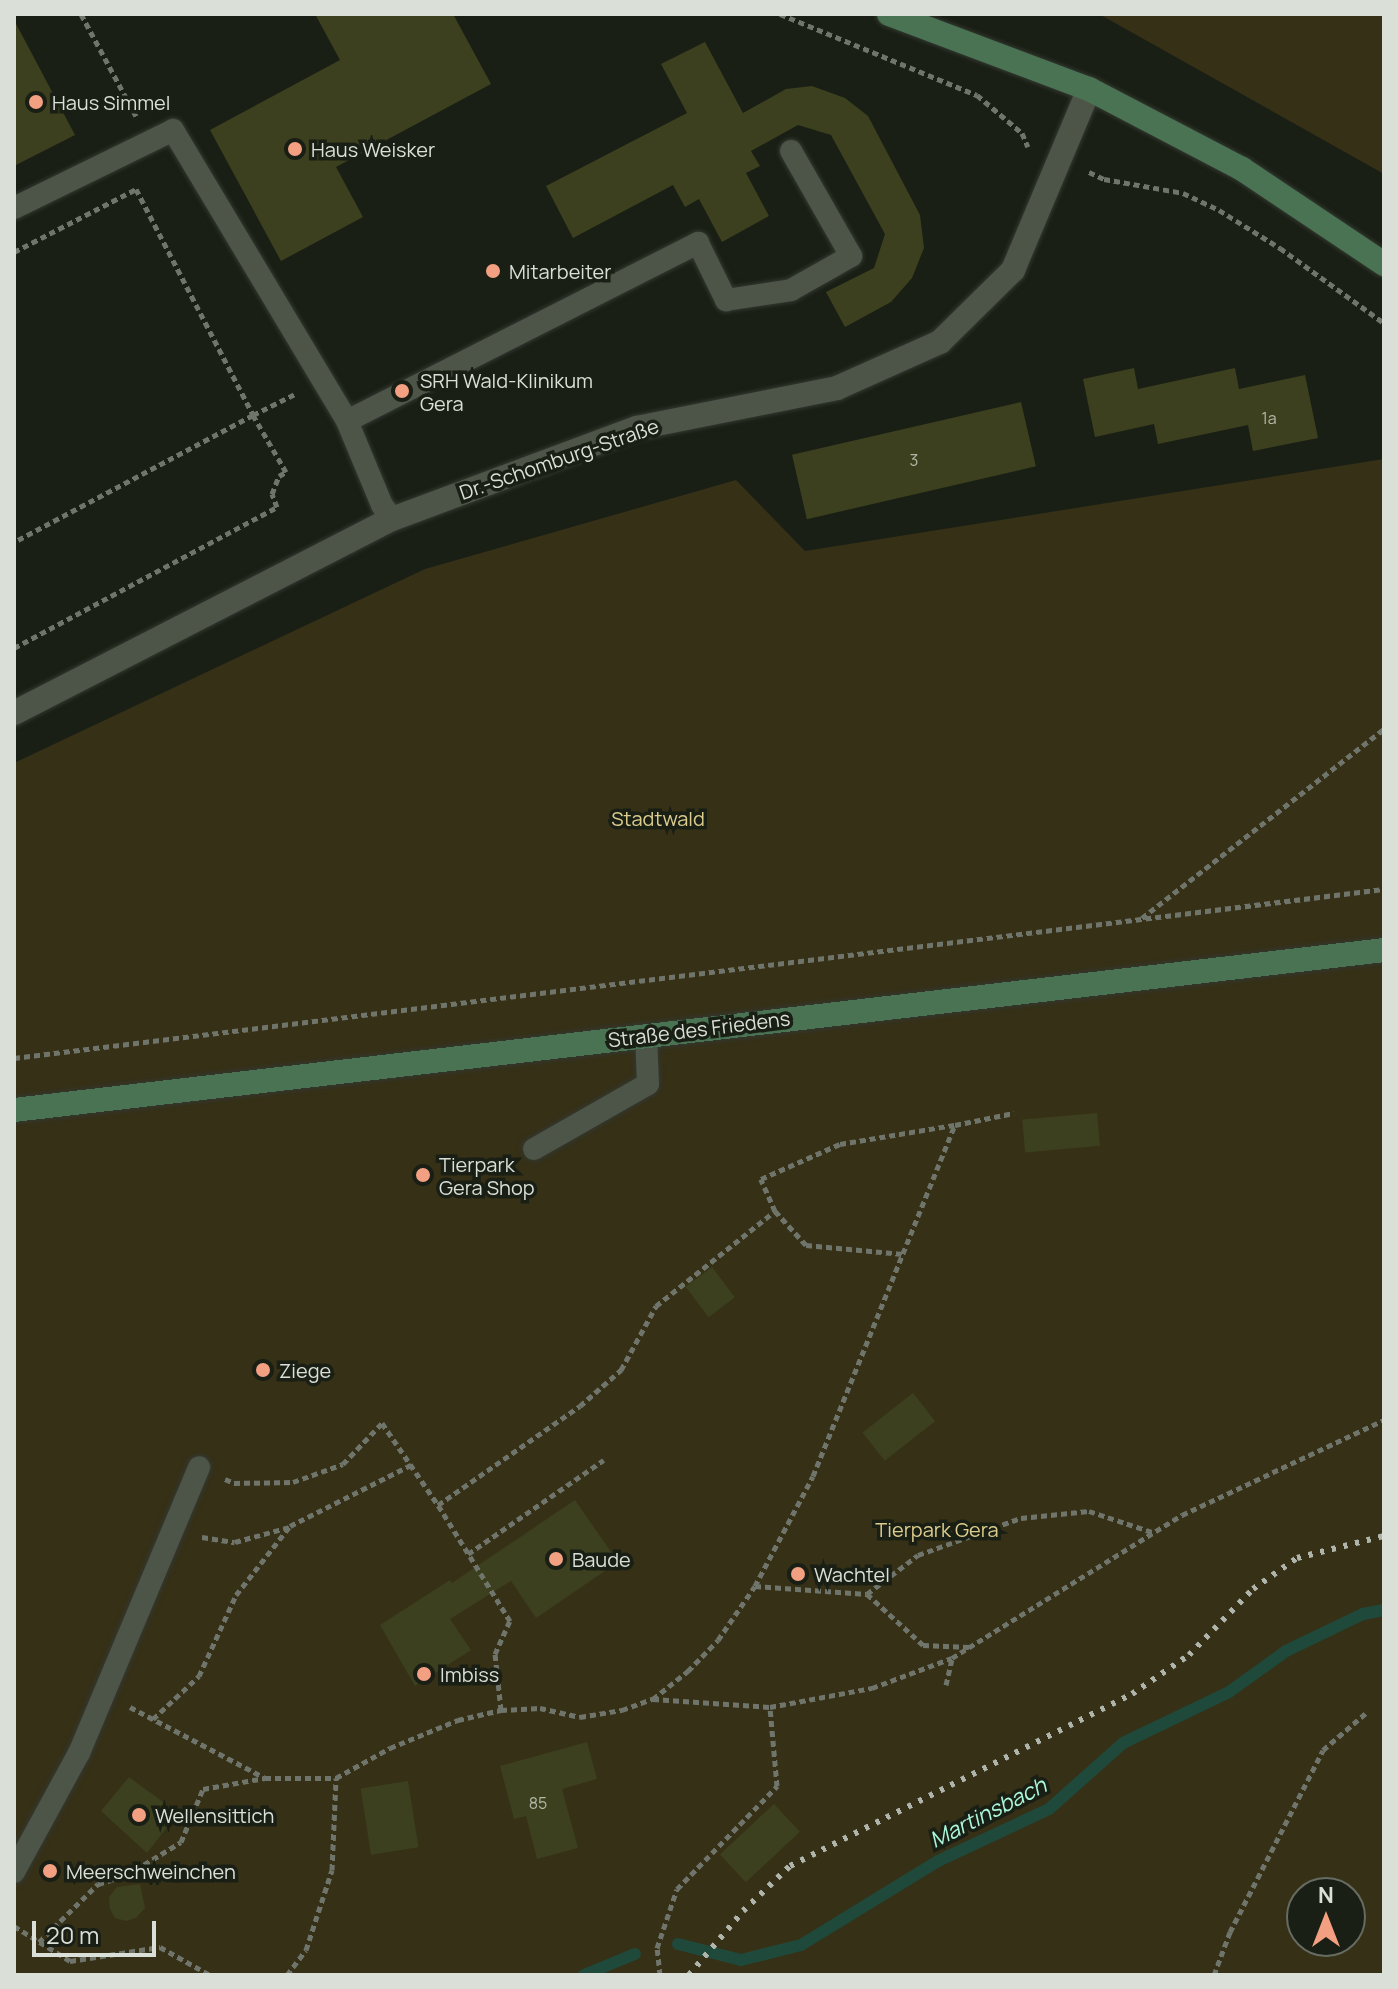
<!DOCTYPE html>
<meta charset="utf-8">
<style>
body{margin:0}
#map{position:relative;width:1398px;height:1989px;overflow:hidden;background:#191f14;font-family:Manrope,sans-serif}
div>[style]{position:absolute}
.green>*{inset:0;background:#363017}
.stream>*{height:12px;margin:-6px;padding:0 6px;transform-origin:6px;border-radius:6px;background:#1f493b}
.building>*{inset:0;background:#3c401e;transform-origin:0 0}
.path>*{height:5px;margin-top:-2.5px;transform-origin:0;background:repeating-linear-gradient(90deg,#70756c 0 6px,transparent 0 10px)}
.roads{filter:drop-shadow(0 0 2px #333831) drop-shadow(0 0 2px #333831)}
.lane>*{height:22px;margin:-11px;padding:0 11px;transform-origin:11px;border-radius:11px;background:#4d5548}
.street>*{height:24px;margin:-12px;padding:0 12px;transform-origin:12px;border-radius:12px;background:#4d5548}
.secondary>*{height:24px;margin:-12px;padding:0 12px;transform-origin:12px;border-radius:12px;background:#497352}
.rail>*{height:6px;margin-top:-3px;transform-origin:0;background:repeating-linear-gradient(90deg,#b0b5ac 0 4px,transparent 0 12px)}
.dots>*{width:22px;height:22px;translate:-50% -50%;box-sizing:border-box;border:4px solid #191f14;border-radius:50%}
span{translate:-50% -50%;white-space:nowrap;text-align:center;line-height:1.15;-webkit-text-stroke:7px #191f14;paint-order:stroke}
.number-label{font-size:16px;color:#b2b7a9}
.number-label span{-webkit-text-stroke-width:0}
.poi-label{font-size:20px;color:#dadfd7}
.left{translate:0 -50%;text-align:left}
.street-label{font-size:20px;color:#dadfd7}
.park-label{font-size:20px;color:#dccc8d}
.water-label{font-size:22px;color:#acf7db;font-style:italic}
.frame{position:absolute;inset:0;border:16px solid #dadfd7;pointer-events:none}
.north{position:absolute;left:1286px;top:1877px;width:80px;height:80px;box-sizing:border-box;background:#191f14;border:2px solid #666c62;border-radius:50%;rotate:0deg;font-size:22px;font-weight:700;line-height:32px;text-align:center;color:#dadfd7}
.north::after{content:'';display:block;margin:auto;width:28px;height:36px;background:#f3a082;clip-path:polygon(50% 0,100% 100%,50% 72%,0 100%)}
.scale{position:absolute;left:32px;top:1921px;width:124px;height:36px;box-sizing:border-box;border:4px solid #dadfd7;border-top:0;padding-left:10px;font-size:24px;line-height:28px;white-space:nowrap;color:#dadfd7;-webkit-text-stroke:6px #191f14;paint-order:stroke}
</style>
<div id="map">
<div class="green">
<div style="clip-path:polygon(1099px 14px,1384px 14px,1384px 174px)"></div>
<div style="clip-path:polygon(evenodd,1384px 459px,1384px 1975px,14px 1975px,14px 763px,425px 569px,736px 480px,805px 551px,1384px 459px,1302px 1893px,1350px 1893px,1350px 1941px,1302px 1941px,1302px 1893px)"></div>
</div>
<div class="stream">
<div style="left:678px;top:1944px;width:65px;rotate:14.3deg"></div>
<div style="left:741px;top:1960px;width:62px;rotate:-14deg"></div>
<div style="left:801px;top:1945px;width:161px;rotate:-31.5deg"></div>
<div style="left:938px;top:1861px;width:123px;rotate:-25.1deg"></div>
<div style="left:1049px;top:1809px;width:99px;rotate:-41.7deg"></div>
<div style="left:1123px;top:1743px;width:118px;rotate:-25.7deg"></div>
<div style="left:1229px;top:1692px;width:70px;rotate:-35.7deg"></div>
<div style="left:1286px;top:1651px;width:85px;rotate:-25.7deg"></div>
<div style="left:1363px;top:1614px;width:21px;rotate:-11deg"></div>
<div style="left:584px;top:1975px;width:55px;rotate:-22.4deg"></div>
</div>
<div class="building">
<div style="clip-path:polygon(315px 14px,453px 14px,491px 84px,336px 167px,363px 217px,281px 261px,210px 130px,340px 60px)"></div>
<div style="clip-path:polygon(14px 20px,75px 135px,14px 166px)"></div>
<div style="clip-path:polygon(705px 42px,743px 113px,786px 89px,812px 86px,845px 98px,868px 116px,920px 215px,924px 248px,912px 278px,891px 302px,845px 327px,826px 292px,874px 268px,885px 234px,831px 135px,798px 125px,751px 151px,760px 166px,746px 173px,769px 216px,722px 242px,699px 199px,685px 207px,673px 185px,573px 238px,546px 186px,687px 113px,661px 64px)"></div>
<div style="clip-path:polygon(1134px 368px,1138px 389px,1235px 368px,1239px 389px,1305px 375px,1318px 438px,1253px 451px,1248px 425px,1158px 444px,1154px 424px,1095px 437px,1083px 379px)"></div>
<div style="left:1021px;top:402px;width:66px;height:235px;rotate:77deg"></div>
<div style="left:1097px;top:1113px;width:33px;height:75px;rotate:85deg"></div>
<div style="left:712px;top:1267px;width:38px;height:33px;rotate:53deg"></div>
<div style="left:913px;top:1393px;width:36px;height:64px;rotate:52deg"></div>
<div style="clip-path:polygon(575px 1500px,618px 1562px,536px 1618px,511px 1581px,450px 1619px,471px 1650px,415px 1686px,380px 1625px,450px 1580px,452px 1583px)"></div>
<div style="clip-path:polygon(587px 1742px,597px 1779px,562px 1789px,578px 1848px,537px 1859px,526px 1816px,514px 1819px,500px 1766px)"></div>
<div style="clip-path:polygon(129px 1777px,178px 1813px,147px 1853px,101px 1811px)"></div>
<div style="left:408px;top:1781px;width:67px;height:48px;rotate:81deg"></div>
<div style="left:774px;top:1804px;width:38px;height:74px;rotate:47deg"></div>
<div style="clip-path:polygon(140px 1884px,145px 1908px,136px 1918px,126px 1921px,115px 1918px,110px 1909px,109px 1897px,117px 1887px)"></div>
</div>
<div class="path">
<div style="left:81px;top:14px;width:116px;rotate:61.7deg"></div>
<div style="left:780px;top:14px;width:213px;rotate:22.4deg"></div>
<div style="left:977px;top:95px;width:59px;rotate:40.2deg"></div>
<div style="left:1022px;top:133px;width:15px;rotate:67deg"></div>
<div style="left:1089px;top:172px;width:17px;rotate:25deg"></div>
<div style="left:1104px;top:179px;width:80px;rotate:10deg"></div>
<div style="left:1183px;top:193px;width:40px;rotate:25deg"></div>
<div style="left:1219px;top:210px;width:72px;rotate:31.9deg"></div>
<div style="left:1280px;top:248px;width:128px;rotate:35.8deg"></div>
<div style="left:14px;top:252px;width:137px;rotate:-27.3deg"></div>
<div style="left:136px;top:189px;width:254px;rotate:62.6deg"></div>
<div style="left:253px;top:415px;width:271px;rotate:152deg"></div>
<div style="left:14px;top:648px;width:298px;rotate:-28.2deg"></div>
<div style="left:277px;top:507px;width:14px;rotate:-111deg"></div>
<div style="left:272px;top:494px;width:19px;rotate:-69deg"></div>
<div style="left:279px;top:476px;width:8px;rotate:-30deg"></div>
<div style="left:286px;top:472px;width:66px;rotate:-120.1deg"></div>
<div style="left:253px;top:415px;width:47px;rotate:-26.6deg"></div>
<div style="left:1142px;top:918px;width:307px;rotate:-38deg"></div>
<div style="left:14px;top:1058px;width:1380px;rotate:-7.03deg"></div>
<div style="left:775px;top:1211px;width:35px;rotate:-114deg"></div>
<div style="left:761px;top:1179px;width:86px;rotate:-23.9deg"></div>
<div style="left:840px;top:1144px;width:116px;rotate:-9.5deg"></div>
<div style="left:225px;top:1479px;width:10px;rotate:24deg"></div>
<div style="left:234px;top:1483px;width:59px;rotate:-1deg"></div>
<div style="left:293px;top:1482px;width:53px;rotate:-19.8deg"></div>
<div style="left:343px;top:1464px;width:57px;rotate:-46.4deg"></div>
<div style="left:382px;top:1423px;width:99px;rotate:55.7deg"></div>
<div style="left:202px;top:1537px;width:33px;rotate:9deg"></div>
<div style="left:235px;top:1542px;width:56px;rotate:-15.5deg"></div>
<div style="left:468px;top:1554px;width:165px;rotate:-34.7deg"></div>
<div style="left:755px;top:1586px;width:124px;rotate:-62.2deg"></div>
<div style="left:813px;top:1476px;width:379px;rotate:-68deg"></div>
<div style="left:955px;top:1125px;width:60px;rotate:-11.5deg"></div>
<div style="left:867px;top:1594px;width:64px;rotate:-37.4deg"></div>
<div style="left:918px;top:1555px;width:109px;rotate:-19.8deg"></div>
<div style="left:1021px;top:1518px;width:68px;rotate:-5.9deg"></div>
<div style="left:1089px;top:1511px;width:66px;rotate:18.4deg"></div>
<div style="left:946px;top:1685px;width:27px;rotate:-77deg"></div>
<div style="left:653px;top:1699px;width:45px;rotate:-38.7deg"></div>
<div style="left:688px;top:1671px;width:43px;rotate:-45.9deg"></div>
<div style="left:718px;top:1640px;width:65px;rotate:-55.6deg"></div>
<div style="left:755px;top:1586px;width:112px;rotate:4.1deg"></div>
<div style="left:867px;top:1594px;width:76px;rotate:42.3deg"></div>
<div style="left:923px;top:1645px;width:46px;rotate:2.5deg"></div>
<div style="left:130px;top:1707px;width:153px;rotate:27.7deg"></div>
<div style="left:265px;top:1778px;width:71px"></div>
<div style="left:501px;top:1710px;width:39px;rotate:-3deg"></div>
<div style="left:540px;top:1708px;width:41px;rotate:12.7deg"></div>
<div style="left:580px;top:1717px;width:43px;rotate:-9.5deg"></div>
<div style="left:622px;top:1710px;width:33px;rotate:-20deg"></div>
<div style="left:653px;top:1699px;width:117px;rotate:3.9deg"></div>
<div style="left:770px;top:1707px;width:104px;rotate:-10.6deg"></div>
<div style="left:872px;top:1688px;width:85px;rotate:-20.6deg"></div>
<div style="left:952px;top:1658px;width:271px;rotate:-31.9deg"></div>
<div style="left:1182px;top:1515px;width:223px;rotate:-25.2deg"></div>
<div style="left:153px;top:1719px;width:63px;rotate:-43.1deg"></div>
<div style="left:199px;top:1676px;width:89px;rotate:-65.4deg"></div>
<div style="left:236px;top:1595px;width:88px;rotate:-52deg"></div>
<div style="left:290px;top:1526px;width:136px;rotate:-26.8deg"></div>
<div style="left:14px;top:1926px;width:66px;rotate:32deg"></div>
<div style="left:70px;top:1961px;width:91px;rotate:-8.8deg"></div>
<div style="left:160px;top:1947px;width:57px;rotate:29.2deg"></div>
<div style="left:39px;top:1942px;width:83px;rotate:-44.5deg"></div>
<div style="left:98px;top:1884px;width:30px;rotate:-17deg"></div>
<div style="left:127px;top:1875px;width:63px;rotate:-31.4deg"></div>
<div style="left:181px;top:1842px;width:57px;rotate:-67.5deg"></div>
<div style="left:203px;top:1789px;width:63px;rotate:-10.1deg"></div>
<div style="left:287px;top:1975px;width:31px;rotate:-53deg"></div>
<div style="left:306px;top:1950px;width:84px;rotate:-72deg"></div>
<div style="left:332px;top:1870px;width:92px;rotate:-87.5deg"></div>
<div style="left:336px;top:1778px;width:62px;rotate:-29.1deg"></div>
<div style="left:390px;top:1748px;width:74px;rotate:-22.4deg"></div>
<div style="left:458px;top:1720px;width:44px;rotate:-13.1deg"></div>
<div style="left:501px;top:1710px;width:56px;rotate:-96.1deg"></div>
<div style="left:495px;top:1654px;width:36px;rotate:-66deg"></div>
<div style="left:510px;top:1621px;width:137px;rotate:-121.8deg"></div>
<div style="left:438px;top:1505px;width:173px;rotate:-34.9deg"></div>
<div style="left:580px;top:1406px;width:55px;rotate:-41.3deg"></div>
<div style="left:621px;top:1370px;width:73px;rotate:-61.3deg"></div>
<div style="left:656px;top:1306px;width:152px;rotate:-38.6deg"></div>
<div style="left:775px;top:1211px;width:46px;rotate:47.6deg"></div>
<div style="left:806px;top:1245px;width:97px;rotate:5.3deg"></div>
<div style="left:660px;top:1975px;width:27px;rotate:-96deg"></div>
<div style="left:657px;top:1948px;width:62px;rotate:-71.3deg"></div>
<div style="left:677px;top:1889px;width:144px;rotate:-45.8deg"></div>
<div style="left:777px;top:1786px;width:79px;rotate:-95.1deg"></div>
<div style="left:1214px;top:1975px;width:46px;rotate:-69.6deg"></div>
<div style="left:1230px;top:1932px;width:204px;rotate:-62.9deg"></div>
<div style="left:1323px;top:1750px;width:58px;rotate:-40.8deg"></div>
</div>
<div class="roads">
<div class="lane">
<div style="left:14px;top:208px;width:177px;rotate:-26.1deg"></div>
<div style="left:173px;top:130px;width:339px;rotate:59.1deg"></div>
<div style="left:347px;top:421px;width:91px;rotate:67.4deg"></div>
<div style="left:382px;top:505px;width:17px;rotate:54deg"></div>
<div style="left:347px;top:421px;width:394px;rotate:-26.9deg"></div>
<div style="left:698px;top:243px;width:64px;rotate:63.8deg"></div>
<div style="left:726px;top:300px;width:66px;rotate:-8.7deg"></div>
<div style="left:791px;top:290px;width:69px;rotate:-29.5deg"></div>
<div style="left:851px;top:256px;width:121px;rotate:-119.7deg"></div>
<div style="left:534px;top:1149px;width:131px;rotate:-29.7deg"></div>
<div style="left:648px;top:1084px;width:49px;rotate:-92.3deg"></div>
<div style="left:14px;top:1872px;width:136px;rotate:-61.4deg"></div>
<div style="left:79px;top:1753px;width:310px;rotate:-67.2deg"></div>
</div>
<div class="street">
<div style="left:14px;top:713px;width:425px;rotate:-27.2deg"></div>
<div style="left:392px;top:519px;width:261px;rotate:-20.4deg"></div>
<div style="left:637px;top:428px;width:204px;rotate:-11.3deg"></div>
<div style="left:837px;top:388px;width:113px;rotate:-24.1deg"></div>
<div style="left:940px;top:342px;width:103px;rotate:-44.6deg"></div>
<div style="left:1013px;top:270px;width:196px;rotate:-67.2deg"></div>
</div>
<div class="secondary">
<div style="left:889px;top:14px;width:214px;rotate:20.6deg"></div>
<div style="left:1089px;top:89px;width:173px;rotate:27.6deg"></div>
<div style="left:1242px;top:169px;width:171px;rotate:33.8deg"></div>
<div style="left:14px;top:1110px;width:1379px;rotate:-6.66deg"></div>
</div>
</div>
<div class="rail">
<div style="left:689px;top:1975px;width:84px;rotate:-49.8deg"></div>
<div style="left:743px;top:1911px;width:65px;rotate:-43.8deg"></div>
<div style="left:790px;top:1866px;width:383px;rotate:-26.7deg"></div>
<div style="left:1132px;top:1694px;width:69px;rotate:-34.4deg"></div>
<div style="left:1189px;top:1655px;width:92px;rotate:-45.9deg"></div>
<div style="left:1253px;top:1589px;width:54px;rotate:-35.2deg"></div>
<div style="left:1297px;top:1558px;width:90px;rotate:-14.2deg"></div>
</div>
<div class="dots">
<div style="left:36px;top:102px;background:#f3a082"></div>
<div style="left:295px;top:149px;background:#f3a082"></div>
<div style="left:493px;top:271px;background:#f3a082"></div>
<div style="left:402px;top:391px;background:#f3a082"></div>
<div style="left:423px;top:1175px;background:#f3a082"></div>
<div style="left:263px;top:1370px;background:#f3a082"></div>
<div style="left:556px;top:1559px;background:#f3a082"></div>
<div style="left:798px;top:1574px;background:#f3a082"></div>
<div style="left:424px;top:1674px;background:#f3a082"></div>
<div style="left:139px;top:1815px;background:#f3a082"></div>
<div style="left:50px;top:1871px;background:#f3a082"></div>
</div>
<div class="number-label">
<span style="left:1269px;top:418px">1a</span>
<span style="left:914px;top:460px">3</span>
<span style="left:538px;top:1803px">85</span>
</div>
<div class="poi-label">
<span class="left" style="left:52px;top:102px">Haus Simmel</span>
<span class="left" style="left:311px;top:149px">Haus Weisker</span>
<span class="left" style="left:509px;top:271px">Mitarbeiter</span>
<span class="left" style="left:420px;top:392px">SRH Wald-Klinikum<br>Gera</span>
<span class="left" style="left:439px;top:1176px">Tierpark<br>Gera Shop</span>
<span class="left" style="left:279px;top:1370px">Ziege</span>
<span class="left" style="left:572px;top:1559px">Baude</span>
<span class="left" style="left:814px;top:1574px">Wachtel</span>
<span class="left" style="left:440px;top:1674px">Imbiss</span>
<span class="left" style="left:155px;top:1815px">Wellensittich</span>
<span class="left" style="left:66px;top:1871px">Meerschweinchen</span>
</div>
<div class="street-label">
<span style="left:559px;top:459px;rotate:-19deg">Dr.-Schomburg-Straße</span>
<span style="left:699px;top:1029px;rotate:-7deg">Straße des Friedens</span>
</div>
<div class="park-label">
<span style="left:658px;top:818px">Stadtwald</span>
<span style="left:937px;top:1529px">Tierpark Gera</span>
</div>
<div class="water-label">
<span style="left:988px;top:1813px;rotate:-27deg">Martinsbach</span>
</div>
<div class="frame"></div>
<div class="north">N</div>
<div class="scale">20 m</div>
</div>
